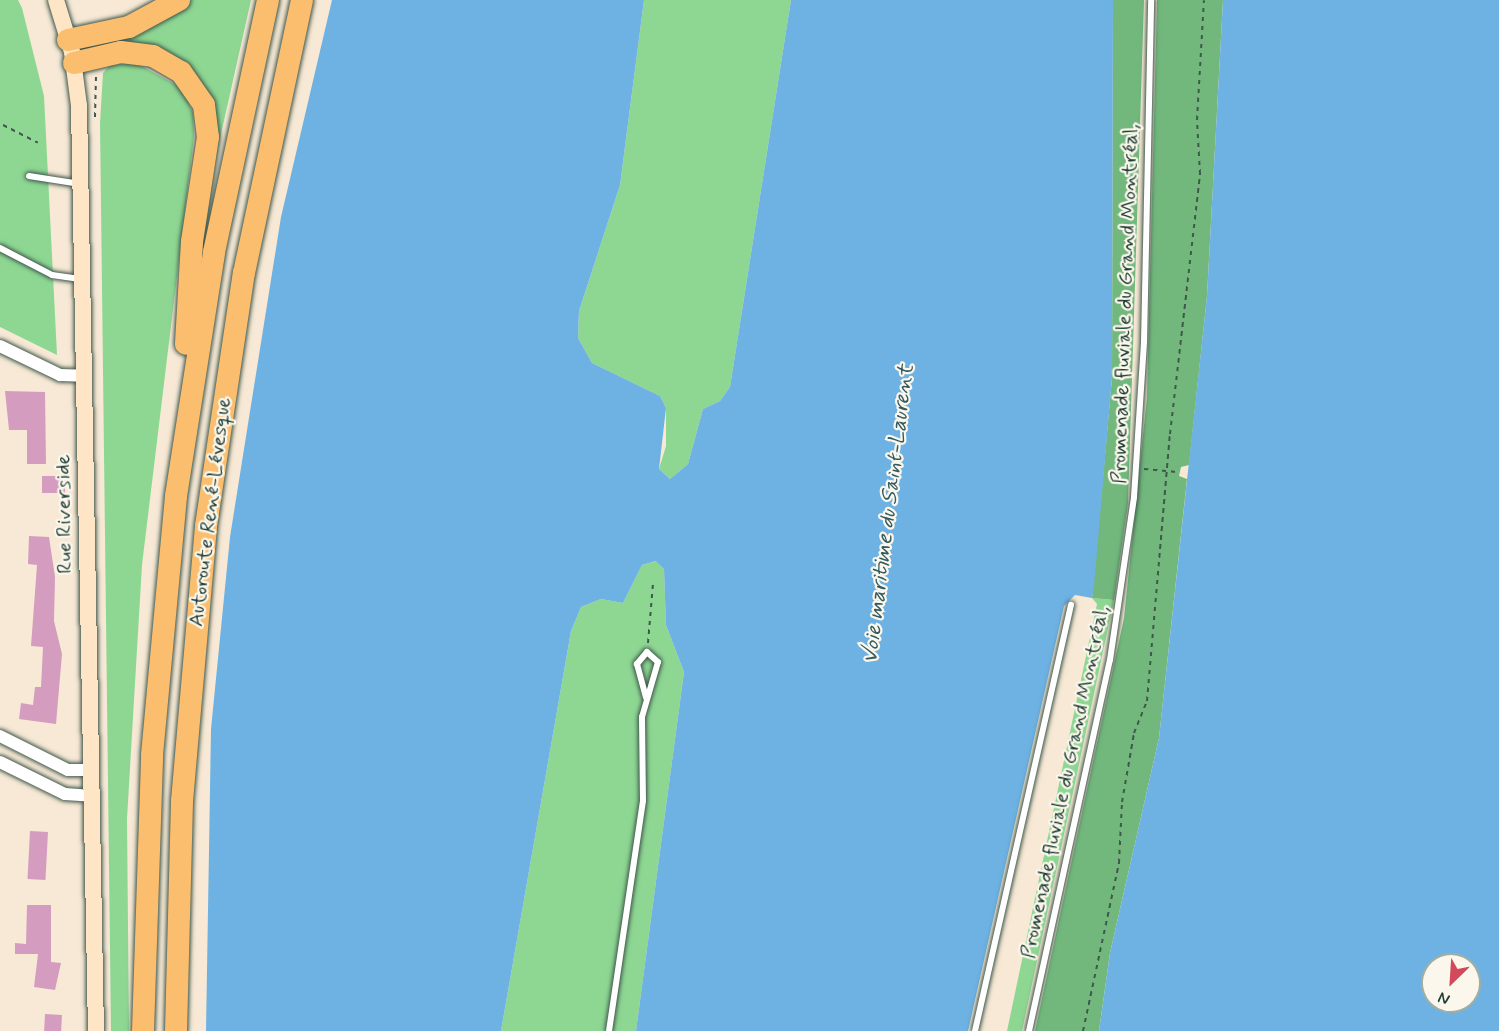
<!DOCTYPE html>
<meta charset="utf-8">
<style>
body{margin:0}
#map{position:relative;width:1499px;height:1031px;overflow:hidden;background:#f7e9d5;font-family:Mynerve,sans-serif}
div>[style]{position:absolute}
.green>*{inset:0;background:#8ed793}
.forest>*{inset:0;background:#72b87d}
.water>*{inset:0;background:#6db2e3}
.building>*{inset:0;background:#d49dbf;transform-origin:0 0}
.path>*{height:2px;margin-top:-1px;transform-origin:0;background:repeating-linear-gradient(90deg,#3f574c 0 4.5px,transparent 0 9px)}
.roads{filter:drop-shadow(0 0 2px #3f574c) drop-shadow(0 0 2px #3f574c)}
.lane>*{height:6px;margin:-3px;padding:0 3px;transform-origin:3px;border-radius:3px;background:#fff}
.street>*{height:12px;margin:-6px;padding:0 6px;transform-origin:6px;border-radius:6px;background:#fff}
.secondary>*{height:16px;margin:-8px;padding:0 8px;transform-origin:8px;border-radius:8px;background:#fde5c5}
.highway>*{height:22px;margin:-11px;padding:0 11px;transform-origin:11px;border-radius:11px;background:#fbbe6e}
span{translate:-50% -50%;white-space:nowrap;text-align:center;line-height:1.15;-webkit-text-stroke:4.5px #fbf7ec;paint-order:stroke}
.street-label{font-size:21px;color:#1f3d34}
.water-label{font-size:22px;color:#325a60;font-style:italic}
.north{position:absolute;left:1421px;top:953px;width:60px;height:60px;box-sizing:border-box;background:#fbf7ec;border:2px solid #a3ada2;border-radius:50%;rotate:205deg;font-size:16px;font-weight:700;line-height:24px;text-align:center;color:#1f3d34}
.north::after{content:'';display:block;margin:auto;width:21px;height:27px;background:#d1495b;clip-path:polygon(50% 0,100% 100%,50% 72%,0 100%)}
</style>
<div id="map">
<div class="green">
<div style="clip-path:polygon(0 0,18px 0,22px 8px,44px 96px,57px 355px,0 327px)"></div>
<div style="clip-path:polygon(192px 0,251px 0,210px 183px,191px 74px,96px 51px,95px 44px)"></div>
<div style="clip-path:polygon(644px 0,791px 0,730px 387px,720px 401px,703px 409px,688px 464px,670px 479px,659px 469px,666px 446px,666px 408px,660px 396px,592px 363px,578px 338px,579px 311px,620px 185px)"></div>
<div style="clip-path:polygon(136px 63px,182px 88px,193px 113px,194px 136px,142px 565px,127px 819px,129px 1031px,111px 1031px,100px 123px,103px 73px,110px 65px)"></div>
<div style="clip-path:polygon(657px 561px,664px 569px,666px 625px,684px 672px,636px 1031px,501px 1031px,571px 631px,581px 607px,601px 599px,623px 603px,642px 565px)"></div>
<div style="clip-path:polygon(1092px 598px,1114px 600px,1022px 1031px,1007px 1031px,1097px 604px)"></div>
</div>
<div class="forest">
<div style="clip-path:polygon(1113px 0,1144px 0,1128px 503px,1114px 600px,1092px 598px,1112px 378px)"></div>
<div style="clip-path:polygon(1157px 0,1223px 0,1207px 296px,1189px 465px,1181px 467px,1179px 476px,1187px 479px,1159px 738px,1110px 953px,1099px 1031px,1035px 1031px,1124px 618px,1147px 397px)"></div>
</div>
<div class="water">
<div style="clip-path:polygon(332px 0,644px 0,620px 185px,579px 311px,578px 338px,592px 363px,660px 396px,666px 408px,659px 469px,670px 479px,688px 464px,703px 409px,720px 401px,730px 387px,791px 0,1113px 0,1112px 378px,1094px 586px,1092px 598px,1075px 595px,1064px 606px,968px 1031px,636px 1031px,684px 672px,666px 625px,664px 569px,656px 561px,642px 565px,623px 603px,601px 599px,581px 607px,571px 631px,501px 1031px,206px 1031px,211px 729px,230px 537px,281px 217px)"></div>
<div style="clip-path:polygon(evenodd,1223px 0,1499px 0,1499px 1031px,1099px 1031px,1110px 953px,1159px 738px,1207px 296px,1223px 0,1433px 965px,1469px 965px,1469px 1001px,1433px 1001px,1433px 965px)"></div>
</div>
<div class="building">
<div style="clip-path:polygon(5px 391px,45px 392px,46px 464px,27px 464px,27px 430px,9px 430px)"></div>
<div style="left:42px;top:476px;width:23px;height:17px"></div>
<div style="clip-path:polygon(29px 536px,49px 537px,55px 577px,54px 621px,62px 654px,56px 724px,19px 719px,21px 703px,33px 705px,35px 687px,41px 687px,43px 647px,31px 646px,37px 565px,28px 564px)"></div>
<div style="left:30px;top:831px;width:18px;height:48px;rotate:3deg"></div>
<div style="clip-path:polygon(27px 905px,51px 905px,51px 962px,61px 963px,55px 990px,34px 987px,38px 954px,15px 954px,15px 943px,26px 944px)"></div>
<div style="left:45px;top:1014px;width:17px;height:17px;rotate:3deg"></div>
</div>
<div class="path">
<div style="left:95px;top:117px;width:41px;rotate:-88.6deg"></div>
<div style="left:3px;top:125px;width:39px;rotate:27deg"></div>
<div style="left:1144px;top:469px;width:36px;rotate:5deg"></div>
<div style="left:648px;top:643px;width:59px;rotate:-85.2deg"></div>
<div style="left:1083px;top:1031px;width:172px;rotate:-77.9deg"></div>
<div style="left:1119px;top:863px;width:61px;rotate:-87.2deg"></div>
<div style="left:1122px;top:802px;width:70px;rotate:-80.1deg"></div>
<div style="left:1134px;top:733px;width:35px;rotate:-68deg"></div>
<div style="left:1147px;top:701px;width:268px;rotate:-85.1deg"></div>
<div style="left:1170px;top:434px;width:262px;rotate:-83.4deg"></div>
<div style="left:1200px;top:174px;width:54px;rotate:-93.2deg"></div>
<div style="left:1197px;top:120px;width:120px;rotate:-86.7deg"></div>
</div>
<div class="roads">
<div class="lane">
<div style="left:29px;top:176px;width:52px;rotate:8.9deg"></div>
<div style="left:0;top:248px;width:59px;rotate:27.4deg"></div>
<div style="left:52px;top:275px;width:30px;rotate:8deg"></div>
<div style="left:609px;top:1031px;width:232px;rotate:-81.6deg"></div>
<div style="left:643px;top:801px;width:84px;rotate:-90.7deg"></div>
<div style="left:642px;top:717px;width:57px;rotate:-73.8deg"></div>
<div style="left:658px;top:662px;width:15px;rotate:-138deg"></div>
<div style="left:647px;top:652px;width:16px;rotate:130deg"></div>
<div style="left:637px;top:664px;width:35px;rotate:75deg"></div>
<div style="left:975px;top:1031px;width:437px;rotate:-77.3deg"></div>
<div style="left:1029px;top:1031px;width:380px;rotate:-77.7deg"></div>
<div style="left:1110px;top:660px;width:165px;rotate:-81.6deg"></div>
<div style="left:1134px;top:497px;width:155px;rotate:-86.3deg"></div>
<div style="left:1144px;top:342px;width:342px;rotate:-88.8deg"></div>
</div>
<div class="street">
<div style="left:0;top:346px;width:67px;rotate:25.8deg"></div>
<div style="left:60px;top:375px;width:24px;rotate:2deg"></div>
<div style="left:0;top:736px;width:76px;rotate:26.6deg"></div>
<div style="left:68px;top:770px;width:24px"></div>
<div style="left:0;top:762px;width:72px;rotate:26.2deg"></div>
<div style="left:65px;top:794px;width:27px;rotate:4deg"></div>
</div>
<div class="secondary">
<div style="left:56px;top:0;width:54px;rotate:72.9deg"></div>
<div style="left:72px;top:52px;width:54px;rotate:82.6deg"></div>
<div style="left:79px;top:106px;width:925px;rotate:88.95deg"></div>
</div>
<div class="highway">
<div style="left:68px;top:40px;width:62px;rotate:-12deg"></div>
<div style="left:129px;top:27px;width:57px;rotate:-28.4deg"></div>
<div style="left:74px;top:63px;width:48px;rotate:-13.2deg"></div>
<div style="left:121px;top:52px;width:32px;rotate:7deg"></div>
<div style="left:153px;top:56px;width:32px;rotate:30deg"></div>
<div style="left:181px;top:72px;width:40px;rotate:55.1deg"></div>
<div style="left:204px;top:105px;width:32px;rotate:83deg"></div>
<div style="left:208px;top:137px;width:106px;rotate:98.7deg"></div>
<div style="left:192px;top:242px;width:102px;rotate:93.4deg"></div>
<div style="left:143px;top:1031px;width:276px;rotate:-88.1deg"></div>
<div style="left:152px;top:755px;width:260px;rotate:-84.7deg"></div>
<div style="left:176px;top:496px;width:247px;rotate:-81.1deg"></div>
<div style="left:214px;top:252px;width:258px;rotate:-77.9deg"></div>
<div style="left:176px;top:1031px;width:230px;rotate:-88.5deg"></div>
<div style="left:182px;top:801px;width:276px;rotate:-85deg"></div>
<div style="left:206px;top:526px;width:256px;rotate:-81.5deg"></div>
<div style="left:244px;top:273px;width:279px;rotate:-78deg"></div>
</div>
</div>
<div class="street-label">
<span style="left:1125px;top:304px;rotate:-88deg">Promenade fluviale du Grand Montréal,</span>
<span style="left:210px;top:512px;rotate:-83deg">Autoroute René-Lévesque</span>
<span style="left:64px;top:514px;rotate:-91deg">Rue Riverside</span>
<span style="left:1065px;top:782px;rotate:-78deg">Promenade fluviale du Grand Montréal,</span>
</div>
<div class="water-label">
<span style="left:889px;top:514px;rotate:-83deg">Voie maritime du Saint-Laurent</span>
</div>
<div class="north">N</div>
</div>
